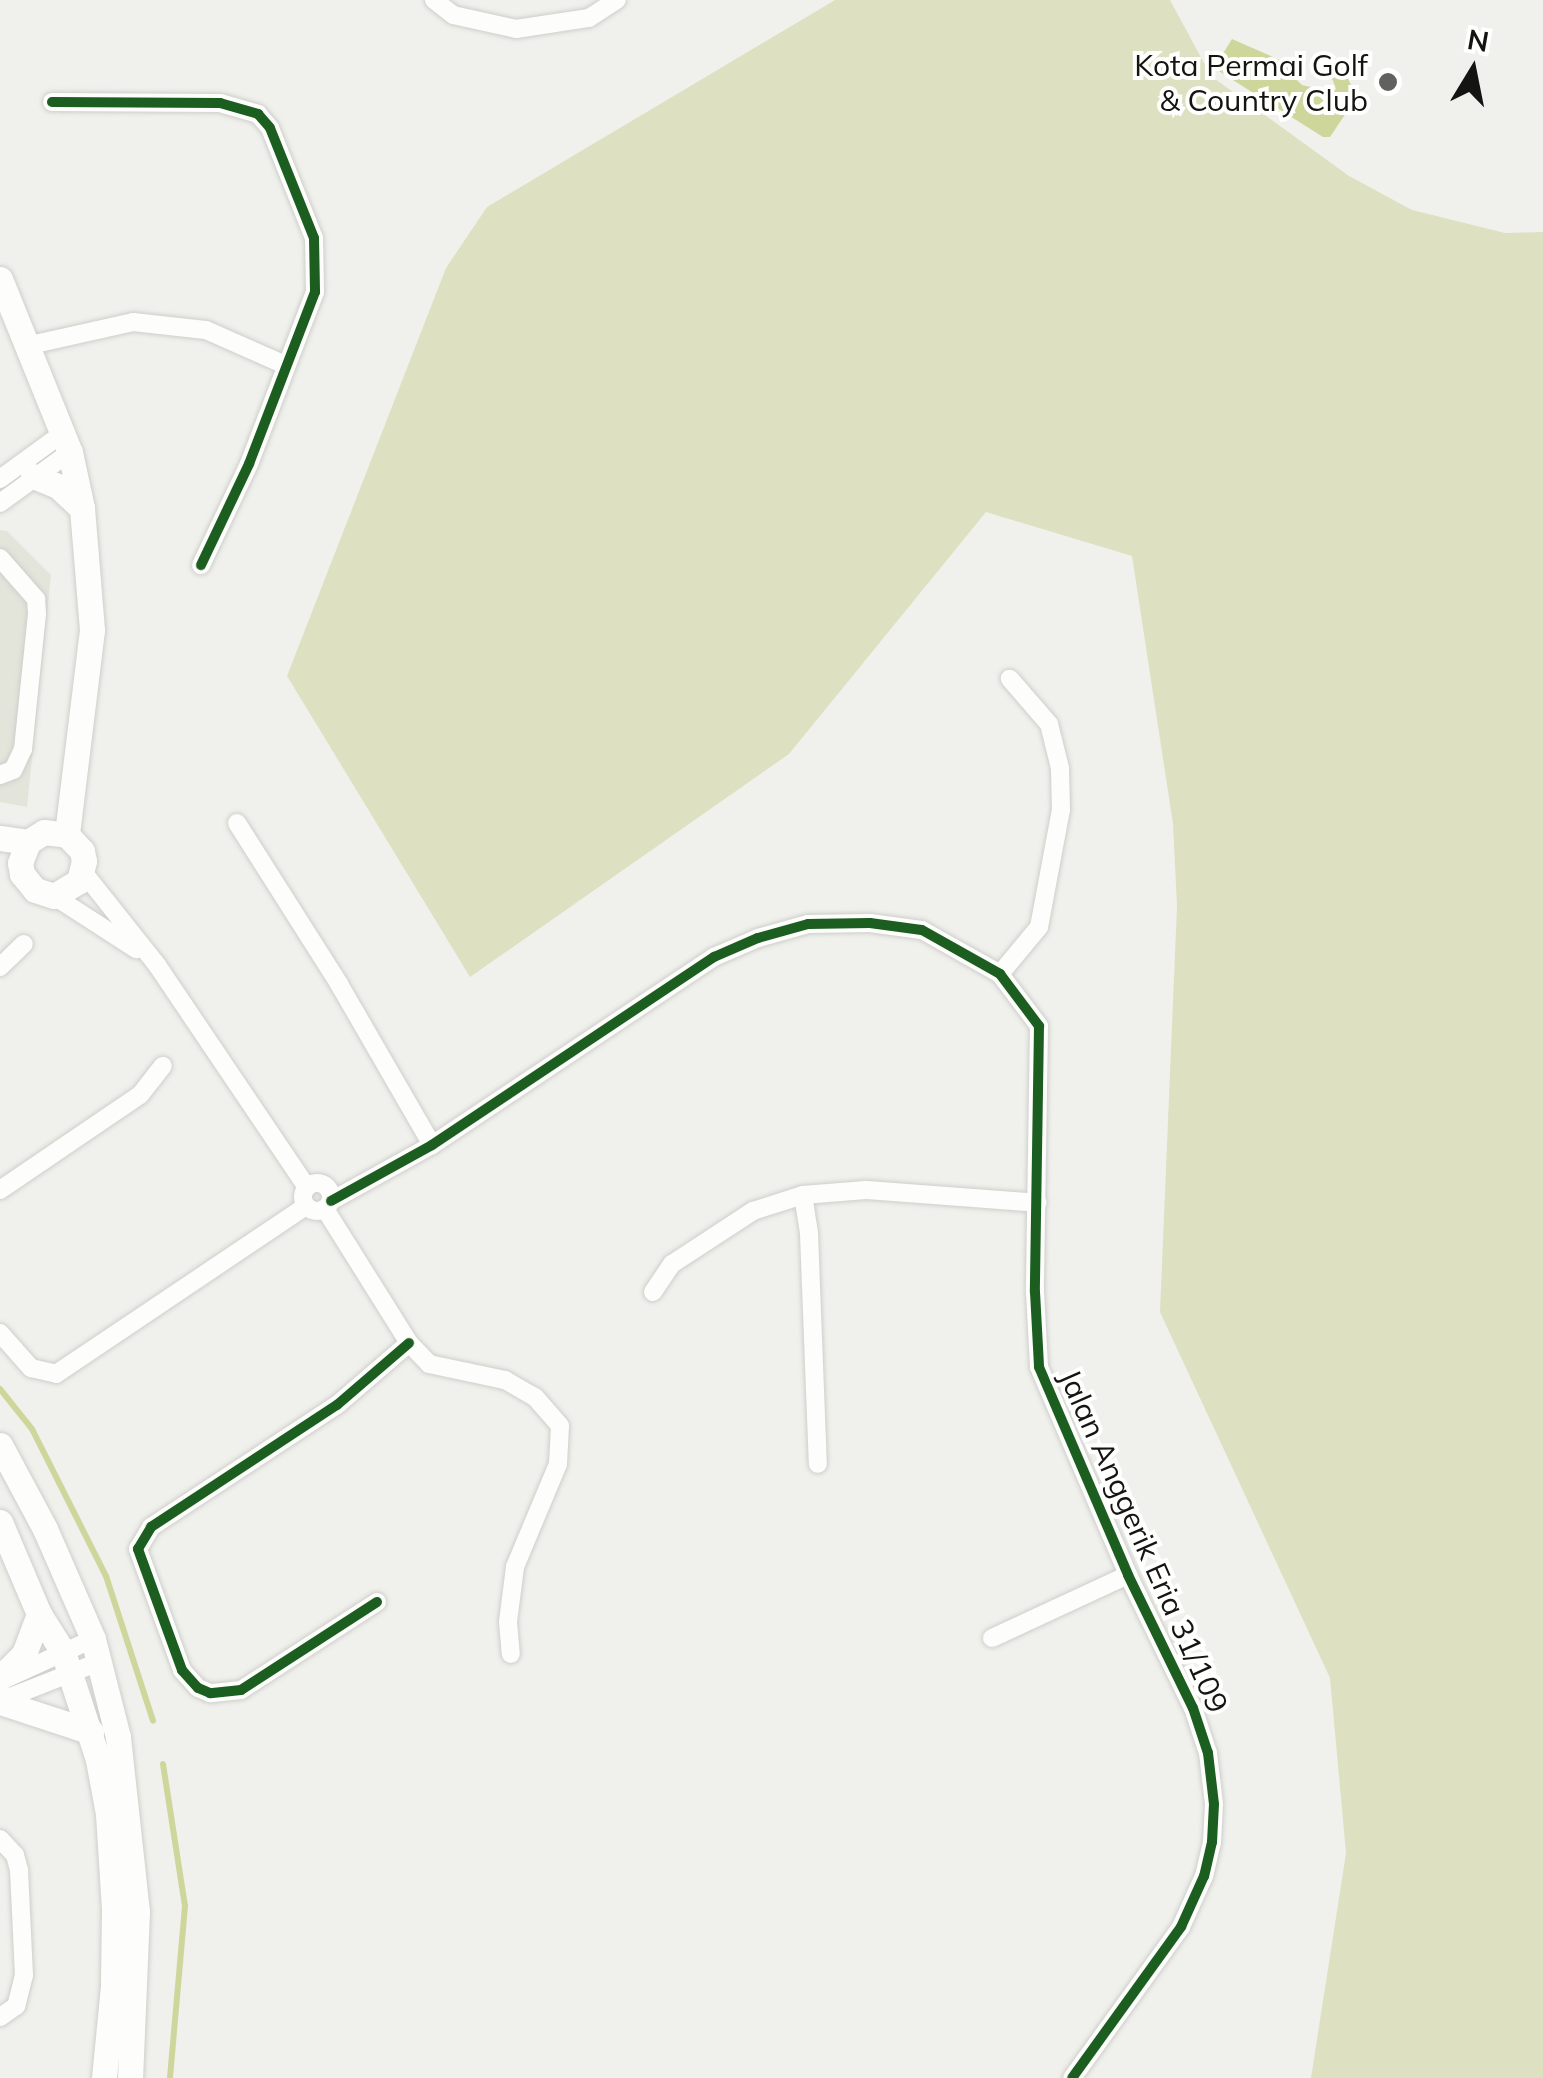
<!DOCTYPE html>
<style>
body{margin:0}
#map{position:relative;width:1543px;height:2078px;overflow:hidden;background:#f0f1ec;font-family:Mulish,sans-serif}
div>[style]{position:absolute}
.built>*{inset:0;background:#e3e5db}
.green>*{inset:0;background:#dde1c1}
.water>*{inset:0;background:#cfd69c}
.stream>*{height:6px;margin:-3px;padding:0 3px;transform-origin:3px;border-radius:3px;background:#cfd69c}
.roads{filter:drop-shadow(0 0 2px #cececb) drop-shadow(0 0 2px #cececb)}
.street>*{height:18px;margin:-9px;padding:0 9px;transform-origin:9px;border-radius:9px;background:#fdfdfc}
.street>.ring{margin:-9px;padding:0;box-sizing:content-box;background:none;border:18px solid #fdfdfc;border-radius:50%}
.secondary>*{height:25px;margin:-12.5px;padding:0 12.5px;transform-origin:12.5px;border-radius:12.5px;background:#fdfdfc}
.cycleway>*{height:10px;margin:-5px;padding:0 5px;transform-origin:5px;border-radius:5px;background:#1b5e20}
.dots>*{width:28px;height:28px;translate:-50% -50%;box-sizing:border-box;border:5px solid #fffffd;border-radius:50%}
span{translate:-50% -50%;white-space:nowrap;text-align:center;line-height:1.15;-webkit-text-stroke:8px #fffffd;paint-order:stroke}
.poi-label{font-size:30px;color:#141512}
.right{translate:-100% -50%;text-align:right}
.street-label{font-size:30px;color:#141512}
.north{position:absolute;left:1423px;top:20px;width:100px;height:100px;-webkit-text-stroke:8px #fffffd;paint-order:stroke;rotate:10deg;font-size:28px;font-weight:700;line-height:40px;text-align:center;color:#141512}
.north::after{content:'';display:block;margin:auto;width:35px;height:45px;background:#141512;clip-path:polygon(50% 0,100% 100%,50% 72%,0 100%)}
</style>
<div id="map">
<div class="built">
<div style="clip-path:polygon(0 530px,7px 531px,51px 575px,27px 807px,0 802px)"></div>
</div>
<div class="green">
<div style="clip-path:polygon(835px 0,1170px 0,1211px 76px,1349px 176px,1412px 210px,1505px 233px,1543px 232px,1543px 2078px,1311px 2078px,1346px 1853px,1330px 1678px,1160px 1312px,1177px 906px,1173px 824px,1132px 556px,986px 512px,789px 754px,470px 977px,287px 676px,446px 268px,487px 207px)"></div>
</div>
<div class="water">
<div style="clip-path:polygon(1232px 39px,1289px 64px,1293px 76px,1302px 85px,1315px 88px,1323px 100px,1336px 89px,1330px 73px,1344px 70px,1352px 87px,1348px 110px,1330px 137px,1323px 137px,1214px 68px)"></div>
</div>
<div class="stream">
<div style="left:0;top:1389px;width:51px;rotate:51.3deg"></div>
<div style="left:32px;top:1429px;width:165px;rotate:63.3deg"></div>
<div style="left:106px;top:1576px;width:152px;rotate:72deg"></div>
<div style="left:163px;top:1764px;width:144px;rotate:81.2deg"></div>
<div style="left:185px;top:1906px;width:173px;rotate:95deg"></div>
</div>
<div class="roads">
<div class="street">
<div style="left:434px;top:0;width:24px;rotate:38deg"></div>
<div style="left:453px;top:15px;width:65px;rotate:12.5deg"></div>
<div style="left:516px;top:29px;width:74px;rotate:-8.6deg"></div>
<div style="left:589px;top:18px;width:33px;rotate:-33deg"></div>
<div style="left:52px;top:102px;width:168px;rotate:0.3deg"></div>
<div style="left:220px;top:103px;width:40px;rotate:16deg"></div>
<div style="left:258px;top:114px;width:18px;rotate:49deg"></div>
<div style="left:270px;top:128px;width:118px;rotate:68.2deg"></div>
<div style="left:314px;top:238px;width:54px;rotate:88.9deg"></div>
<div style="left:315px;top:292px;width:184px;rotate:111deg"></div>
<div style="left:249px;top:464px;width:112px;rotate:115.4deg"></div>
<div style="left:26px;top:346px;width:110px;rotate:-12.6deg"></div>
<div style="left:133px;top:322px;width:73px;rotate:6.3deg"></div>
<div style="left:206px;top:330px;width:86px;rotate:23.9deg"></div>
<div style="left:0;top:479px;width:78px;rotate:-36.1deg"></div>
<div style="left:0;top:503px;width:87px;rotate:-36.1deg"></div>
<div style="left:0;top:558px;width:55px;rotate:48.7deg"></div>
<div style="left:36px;top:599px;width:15px;rotate:86deg"></div>
<div style="left:37px;top:614px;width:136px;rotate:95.9deg"></div>
<div style="left:23px;top:749px;width:23px;rotate:115deg"></div>
<div style="left:13px;top:770px;width:14px;rotate:159deg"></div>
<div style="left:237px;top:823px;width:191px;rotate:57.6deg"></div>
<div style="left:339px;top:984px;width:186px;rotate:60deg"></div>
<div style="left:83px;top:872px;width:119px;rotate:51.5deg"></div>
<div style="left:157px;top:965px;width:268px;rotate:56deg"></div>
<div style="left:54px;top:896px;width:98px;rotate:32.9deg"></div>
<div style="left:0;top:967px;width:33px;rotate:-44deg"></div>
<div style="left:1000px;top:974px;width:61px;rotate:-50.3deg"></div>
<div style="left:1039px;top:927px;width:119px;rotate:-79.4deg"></div>
<div style="left:1061px;top:810px;width:42px;rotate:-91.4deg"></div>
<div style="left:1060px;top:768px;width:45px;rotate:-104deg"></div>
<div style="left:1049px;top:724px;width:60px;rotate:-130.9deg"></div>
<div class="ring" style="left:303px;top:1183px;width:10px;height:10px"></div>
<div style="left:0;top:1190px;width:169px;rotate:-34.2deg"></div>
<div style="left:140px;top:1095px;width:37px;rotate:-52deg"></div>
<div style="left:803px;top:1195px;width:39px;rotate:81deg"></div>
<div style="left:809px;top:1234px;width:230px;rotate:87.8deg"></div>
<div style="left:331px;top:1201px;width:115px;rotate:-29deg"></div>
<div style="left:432px;top:1145px;width:339px;rotate:-33.7deg"></div>
<div style="left:714px;top:957px;width:48px;rotate:-23.4deg"></div>
<div style="left:758px;top:938px;width:52px;rotate:-15.6deg"></div>
<div style="left:808px;top:924px;width:62px;rotate:-0.9deg"></div>
<div style="left:870px;top:923px;width:52px;rotate:7.7deg"></div>
<div style="left:922px;top:930px;width:90px;rotate:29.4deg"></div>
<div style="left:1000px;top:974px;width:65px;rotate:53.1deg"></div>
<div style="left:1039px;top:1026px;width:266px;rotate:90.9deg"></div>
<div style="left:1035px;top:1292px;width:75px;rotate:86.9deg"></div>
<div style="left:1039px;top:1367px;width:226px;rotate:66.8deg"></div>
<div style="left:1128px;top:1575px;width:148px;rotate:64deg"></div>
<div style="left:1193px;top:1708px;width:47px;rotate:71.6deg"></div>
<div style="left:1208px;top:1753px;width:51px;rotate:83.3deg"></div>
<div style="left:1214px;top:1804px;width:38px;rotate:93deg"></div>
<div style="left:1212px;top:1842px;width:35px;rotate:103deg"></div>
<div style="left:1204px;top:1876px;width:56px;rotate:114.3deg"></div>
<div style="left:1181px;top:1927px;width:186px;rotate:125.8deg"></div>
<div style="left:325px;top:1209px;width:158px;rotate:57.9deg"></div>
<div style="left:409px;top:1343px;width:29px;rotate:46deg"></div>
<div style="left:429px;top:1364px;width:78px;rotate:11.9deg"></div>
<div style="left:505px;top:1380px;width:34px;rotate:30deg"></div>
<div style="left:535px;top:1397px;width:38px;rotate:49deg"></div>
<div style="left:560px;top:1426px;width:38px;rotate:93deg"></div>
<div style="left:558px;top:1464px;width:112px;rotate:112.7deg"></div>
<div style="left:515px;top:1567px;width:55px;rotate:97.3deg"></div>
<div style="left:508px;top:1622px;width:32px;rotate:85deg"></div>
<div style="left:653px;top:1292px;width:34px;rotate:-56deg"></div>
<div style="left:672px;top:1264px;width:97px;rotate:-33.2deg"></div>
<div style="left:753px;top:1211px;width:52px;rotate:-17.7deg"></div>
<div style="left:803px;top:1195px;width:63px;rotate:-4.5deg"></div>
<div style="left:866px;top:1190px;width:172px;rotate:4.3deg"></div>
<div style="left:0;top:1333px;width:47px;rotate:48.5deg"></div>
<div style="left:31px;top:1368px;width:26px;rotate:13deg"></div>
<div style="left:56px;top:1374px;width:301px;rotate:-33.9deg"></div>
<div style="left:377px;top:1602px;width:162px;rotate:147.1deg"></div>
<div style="left:241px;top:1690px;width:31px;rotate:174deg"></div>
<div style="left:210px;top:1693px;width:13px;rotate:-157deg"></div>
<div style="left:198px;top:1688px;width:24px;rotate:-132deg"></div>
<div style="left:182px;top:1670px;width:129px;rotate:-110deg"></div>
<div style="left:138px;top:1549px;width:26px;rotate:-59deg"></div>
<div style="left:151px;top:1527px;width:222px;rotate:-33.3deg"></div>
<div style="left:337px;top:1405px;width:95px;rotate:-40.7deg"></div>
<div style="left:992px;top:1638px;width:150px;rotate:-24.9deg"></div>
<div style="left:5px;top:1679px;width:97px;rotate:-24.4deg"></div>
<div style="left:0;top:1701px;width:106px;rotate:-21.5deg"></div>
<div style="left:0;top:1839px;width:22px;rotate:47deg"></div>
<div style="left:15px;top:1855px;width:16px;rotate:75deg"></div>
<div style="left:19px;top:1870px;width:105px;rotate:87.3deg"></div>
<div style="left:24px;top:1975px;width:32px;rotate:104deg"></div>
<div style="left:16px;top:2006px;width:19px;rotate:145deg"></div>
</div>
<div class="secondary">
<div style="left:0;top:279px;width:187px;rotate:68deg"></div>
<div style="left:70px;top:452px;width:57px;rotate:77.9deg"></div>
<div style="left:82px;top:508px;width:122px;rotate:85.3deg"></div>
<div style="left:92px;top:630px;width:207px;rotate:97deg"></div>
<div style="left:33px;top:476px;width:27px;rotate:22deg"></div>
<div style="left:58px;top:486px;width:33px;rotate:43deg"></div>
<div style="left:0;top:838px;width:28px;rotate:8deg"></div>
<div style="left:28px;top:842px;width:19px;rotate:-32deg"></div>
<div style="left:44px;top:832px;width:23px;rotate:7deg"></div>
<div style="left:67px;top:835px;width:22px;rotate:47deg"></div>
<div style="left:82px;top:851px;width:10px;rotate:79deg"></div>
<div style="left:84px;top:861px;width:21px;rotate:104deg"></div>
<div style="left:79px;top:881px;width:29px;rotate:149deg"></div>
<div style="left:54px;top:896px;width:20px;rotate:-162deg"></div>
<div style="left:35px;top:890px;width:21px;rotate:-129deg"></div>
<div style="left:22px;top:874px;width:11px;rotate:-100deg"></div>
<div style="left:20px;top:863px;width:22px;rotate:-69deg"></div>
<div style="left:0;top:1445px;width:95px;rotate:61.8deg"></div>
<div style="left:45px;top:1529px;width:120px;rotate:66.4deg"></div>
<div style="left:93px;top:1639px;width:101px;rotate:75.7deg"></div>
<div style="left:118px;top:1737px;width:176px;rotate:83.8deg"></div>
<div style="left:137px;top:1912px;width:166px;rotate:92.4deg"></div>
<div style="left:0;top:1522px;width:100px;rotate:67deg"></div>
<div style="left:39px;top:1614px;width:45px;rotate:57.7deg"></div>
<div style="left:63px;top:1652px;width:114px;rotate:72deg"></div>
<div style="left:98px;top:1760px;width:55px;rotate:79.5deg"></div>
<div style="left:108px;top:1814px;width:96px;rotate:86.4deg"></div>
<div style="left:114px;top:1910px;width:76px;rotate:90.8deg"></div>
<div style="left:113px;top:1986px;width:92px;rotate:95.6deg"></div>
<div style="left:0;top:1678px;width:34px;rotate:-45deg"></div>
<div style="left:24px;top:1654px;width:43px;rotate:-69.4deg"></div>
<div style="left:0;top:1702px;width:96px;rotate:18.2deg"></div>
</div>
</div>
<div class="cycleway">
<div style="left:52px;top:102px;width:168px;rotate:0.3deg"></div>
<div style="left:220px;top:103px;width:40px;rotate:16deg"></div>
<div style="left:258px;top:114px;width:18px;rotate:49deg"></div>
<div style="left:270px;top:128px;width:118px;rotate:68.2deg"></div>
<div style="left:314px;top:238px;width:54px;rotate:88.9deg"></div>
<div style="left:315px;top:292px;width:184px;rotate:111deg"></div>
<div style="left:249px;top:464px;width:112px;rotate:115.4deg"></div>
<div style="left:331px;top:1201px;width:115px;rotate:-29deg"></div>
<div style="left:432px;top:1145px;width:339px;rotate:-33.7deg"></div>
<div style="left:714px;top:957px;width:48px;rotate:-23.4deg"></div>
<div style="left:758px;top:938px;width:52px;rotate:-15.6deg"></div>
<div style="left:808px;top:924px;width:62px;rotate:-0.9deg"></div>
<div style="left:870px;top:923px;width:52px;rotate:7.7deg"></div>
<div style="left:922px;top:930px;width:90px;rotate:29.4deg"></div>
<div style="left:1000px;top:974px;width:65px;rotate:53.1deg"></div>
<div style="left:1039px;top:1026px;width:266px;rotate:90.9deg"></div>
<div style="left:1035px;top:1292px;width:75px;rotate:86.9deg"></div>
<div style="left:1039px;top:1367px;width:226px;rotate:66.8deg"></div>
<div style="left:1128px;top:1575px;width:148px;rotate:64deg"></div>
<div style="left:1193px;top:1708px;width:47px;rotate:71.6deg"></div>
<div style="left:1208px;top:1753px;width:51px;rotate:83.3deg"></div>
<div style="left:1214px;top:1804px;width:38px;rotate:93deg"></div>
<div style="left:1212px;top:1842px;width:35px;rotate:103deg"></div>
<div style="left:1204px;top:1876px;width:56px;rotate:114.3deg"></div>
<div style="left:1181px;top:1927px;width:186px;rotate:125.8deg"></div>
<div style="left:377px;top:1602px;width:162px;rotate:147.1deg"></div>
<div style="left:241px;top:1690px;width:31px;rotate:174deg"></div>
<div style="left:210px;top:1693px;width:13px;rotate:-157deg"></div>
<div style="left:198px;top:1688px;width:24px;rotate:-132deg"></div>
<div style="left:182px;top:1670px;width:129px;rotate:-110deg"></div>
<div style="left:138px;top:1549px;width:26px;rotate:-59deg"></div>
<div style="left:151px;top:1527px;width:222px;rotate:-33.3deg"></div>
<div style="left:337px;top:1405px;width:95px;rotate:-40.7deg"></div>
</div>
<div class="dots">
<div style="left:1388px;top:82px;background:#61625e"></div>
</div>
<div class="poi-label">
<span class="right" style="left:1368px;top:82px">Kota Permai Golf<br>&amp; Country Club</span>
</div>
<div class="street-label">
<span style="left:1144px;top:1541px;rotate:66deg">Jalan Anggerik Eria 31/109</span>
</div>
<div class="north">N</div>
</div>
